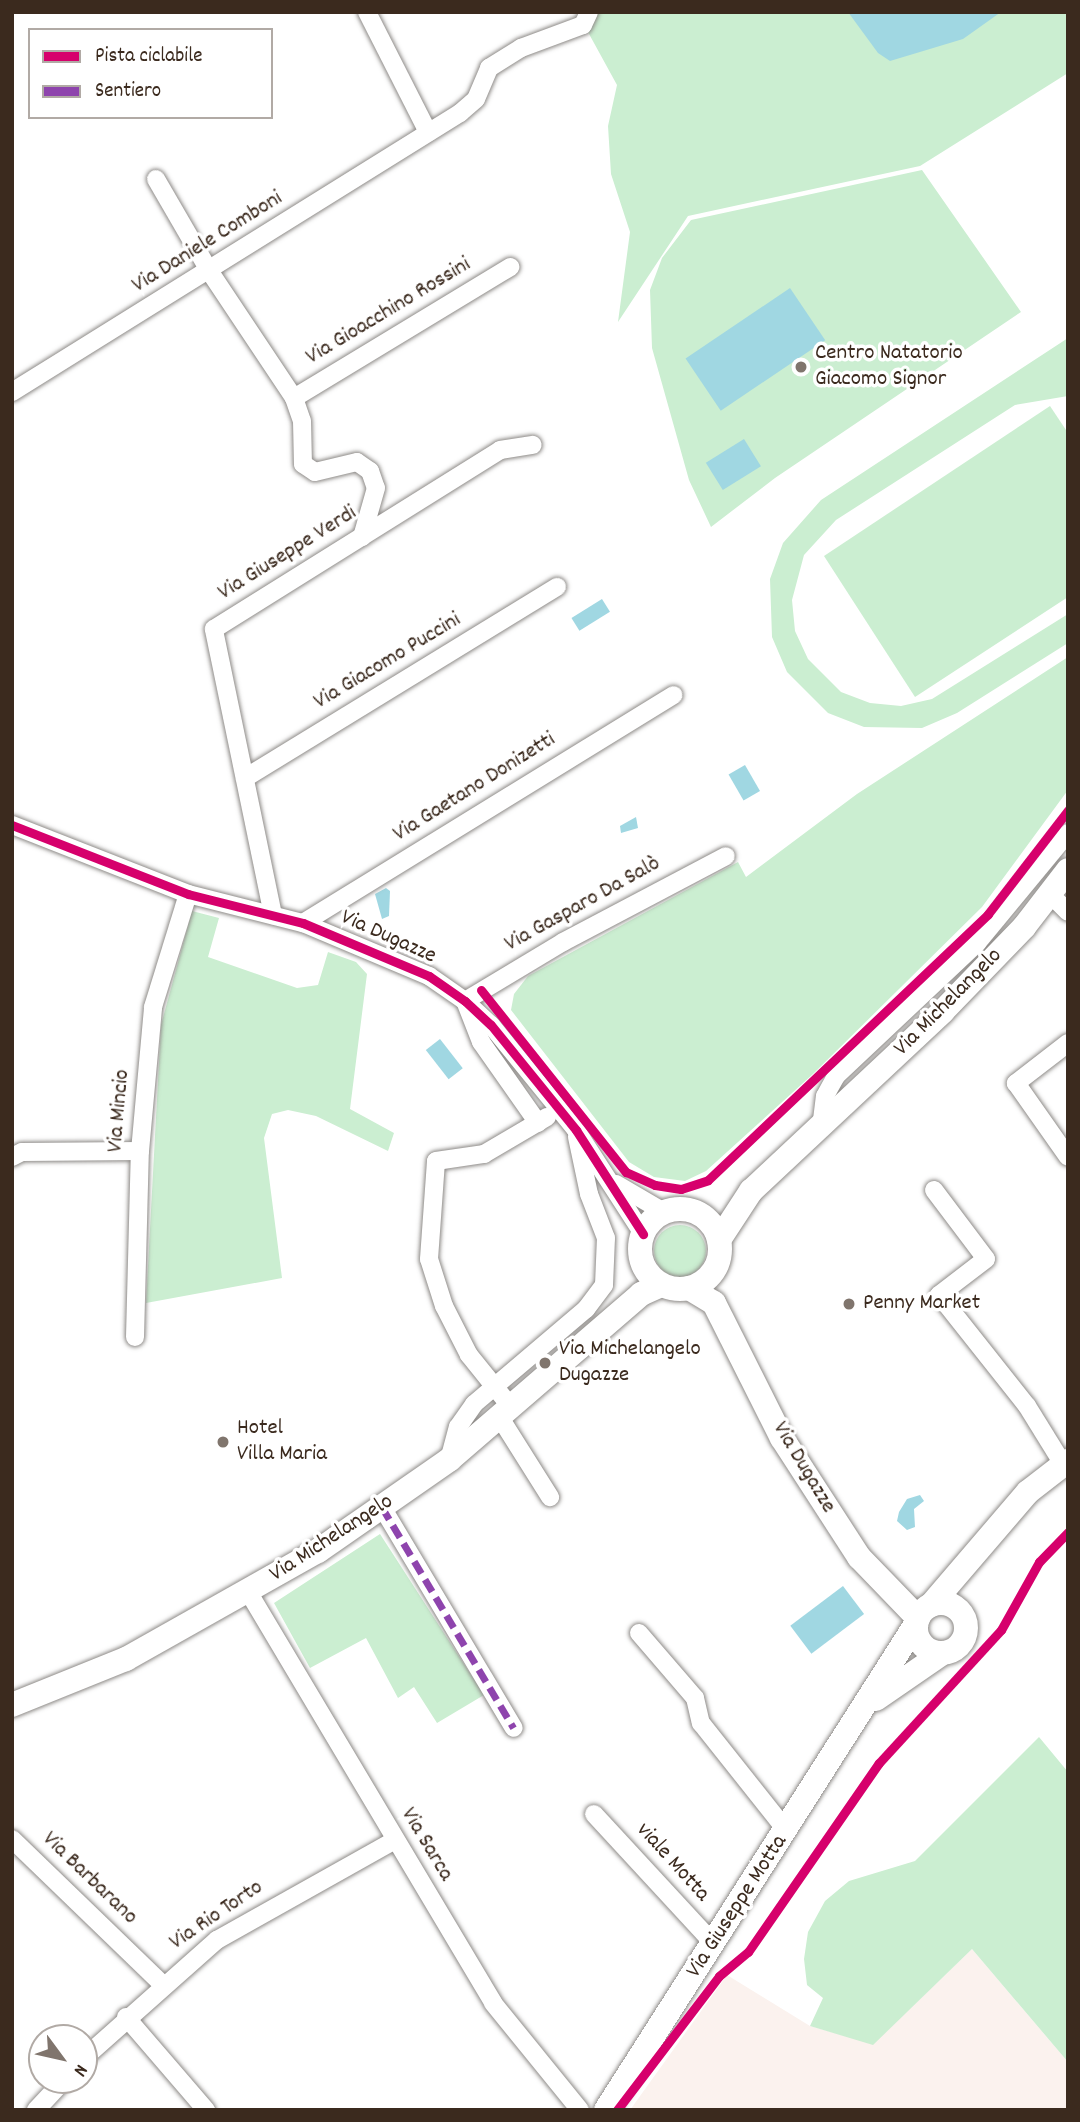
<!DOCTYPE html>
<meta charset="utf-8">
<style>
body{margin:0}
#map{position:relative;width:1080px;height:2122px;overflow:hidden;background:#fff;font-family:Dekko,sans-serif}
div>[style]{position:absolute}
.built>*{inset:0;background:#fbf2ee}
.green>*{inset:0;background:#cbeed1}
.round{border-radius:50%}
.water>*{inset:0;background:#a0d7e2;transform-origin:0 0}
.roads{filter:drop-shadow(0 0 2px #8e8b88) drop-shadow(0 0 2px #8e8b88)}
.street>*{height:18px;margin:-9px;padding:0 9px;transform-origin:9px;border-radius:9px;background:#fff}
.secondary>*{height:24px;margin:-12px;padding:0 12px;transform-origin:12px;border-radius:12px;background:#fff}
.secondary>.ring{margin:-12px;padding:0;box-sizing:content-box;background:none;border:24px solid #fff;border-radius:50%}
.quiet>*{height:7px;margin-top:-3.5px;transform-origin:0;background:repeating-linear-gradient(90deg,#8e44ad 0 14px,transparent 0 21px)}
.cycleway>*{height:9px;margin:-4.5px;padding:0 4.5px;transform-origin:4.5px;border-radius:4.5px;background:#d6006c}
.dots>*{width:19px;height:19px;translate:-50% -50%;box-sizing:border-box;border:4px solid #fff;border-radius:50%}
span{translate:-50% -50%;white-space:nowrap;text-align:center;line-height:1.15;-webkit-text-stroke:7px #fff;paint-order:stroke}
.street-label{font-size:23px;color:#3b2a1e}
.poi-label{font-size:23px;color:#3b2a1e}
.left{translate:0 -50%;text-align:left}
.frame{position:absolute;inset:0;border:14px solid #3b2a1e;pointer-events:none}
.legend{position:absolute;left:28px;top:28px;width:245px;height:91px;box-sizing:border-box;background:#fff;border:2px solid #b1aaa5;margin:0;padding:9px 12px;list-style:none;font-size:21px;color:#3b2a1e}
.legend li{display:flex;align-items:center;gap:14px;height:35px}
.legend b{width:35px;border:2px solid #b1aaa5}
.north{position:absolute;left:28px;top:2024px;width:70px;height:70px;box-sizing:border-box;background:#fff;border:2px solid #b1aaa5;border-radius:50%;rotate:123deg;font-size:19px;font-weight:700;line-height:28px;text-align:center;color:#3b2a1e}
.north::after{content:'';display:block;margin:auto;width:24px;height:32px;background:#80756d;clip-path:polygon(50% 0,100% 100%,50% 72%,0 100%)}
</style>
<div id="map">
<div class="built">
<div style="clip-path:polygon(972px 1949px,1068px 2062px,1068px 2110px,630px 2110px,727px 1975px,810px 2026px,873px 2044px)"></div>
</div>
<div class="green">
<div style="clip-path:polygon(577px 12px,1068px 12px,1068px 73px,920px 166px,688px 216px,618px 322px,630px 232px,611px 174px,608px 126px,617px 85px)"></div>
<div style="clip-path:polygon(922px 170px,1021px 312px,775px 478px,711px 527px,689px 480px,652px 348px,650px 290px,662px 258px,691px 220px)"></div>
<div style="clip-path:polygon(1068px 338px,1068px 396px,1015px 405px,836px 520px,804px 555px,792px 600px,795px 631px,808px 659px,841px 692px,870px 703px,901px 706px,932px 699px,1068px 614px,1068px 643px,957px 713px,922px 728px,864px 727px,828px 713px,787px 672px,772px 637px,770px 579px,783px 543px,821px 500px)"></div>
<div style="clip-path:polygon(1050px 406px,1068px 433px,1068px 597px,915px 697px,824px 556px)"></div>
<div style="clip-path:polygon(1068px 657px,1068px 790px,982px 907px,813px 1074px,706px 1171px,685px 1181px,654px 1177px,629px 1162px,511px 1010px,514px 994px,528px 976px,738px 862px,746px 877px,857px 794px)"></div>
<div style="clip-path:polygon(192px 911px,219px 918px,208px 957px,297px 988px,318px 985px,328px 952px,356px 962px,367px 974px,350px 1109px,394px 1133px,388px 1151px,316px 1116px,288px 1110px,272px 1114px,264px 1138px,282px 1278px,146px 1303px,161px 1025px)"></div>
<div class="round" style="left:654px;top:1225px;width:52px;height:52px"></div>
<div style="clip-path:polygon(380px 1534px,484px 1695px,437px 1723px,414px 1687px,398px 1698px,366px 1638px,310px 1668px,274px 1603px)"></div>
<div style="clip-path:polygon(1039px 1737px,1068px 1772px,1068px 2062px,972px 1949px,873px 2045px,810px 2026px,823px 1998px,807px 1985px,804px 1959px,808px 1932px,825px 1901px,849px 1881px,915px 1861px)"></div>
</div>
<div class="water">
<div style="clip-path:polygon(848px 12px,1001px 12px,963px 39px,890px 61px,878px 53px)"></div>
<div style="left:790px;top:288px;width:63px;height:126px;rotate:56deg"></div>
<div style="left:744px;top:439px;width:32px;height:45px;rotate:58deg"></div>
<div style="left:602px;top:599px;width:15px;height:36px;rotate:58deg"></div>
<div style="left:745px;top:765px;width:30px;height:19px;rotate:60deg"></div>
<div style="clip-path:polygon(636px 817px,638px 828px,621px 833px,620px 826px)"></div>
<div style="clip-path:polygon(386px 888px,390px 891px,389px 916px,382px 919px,375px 894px)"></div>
<div style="left:440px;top:1039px;width:37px;height:18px;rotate:52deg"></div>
<div style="clip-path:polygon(920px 1495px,924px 1501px,914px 1509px,915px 1527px,907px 1530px,897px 1521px,899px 1512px,907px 1499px)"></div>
<div style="left:843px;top:1586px;width:35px;height:66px;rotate:53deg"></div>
</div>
<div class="roads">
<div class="street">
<div style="left:367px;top:12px;width:135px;rotate:63.1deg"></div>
<div style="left:156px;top:179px;width:108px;rotate:59.9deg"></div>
<div style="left:210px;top:272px;width:151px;rotate:56.3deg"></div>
<div style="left:294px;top:398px;width:24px;rotate:71deg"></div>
<div style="left:302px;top:421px;width:43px;rotate:88.7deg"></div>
<div style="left:303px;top:464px;width:14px;rotate:34deg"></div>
<div style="left:315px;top:472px;width:43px;rotate:-13.4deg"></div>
<div style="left:357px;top:462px;width:16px;rotate:35deg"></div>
<div style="left:370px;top:471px;width:18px;rotate:71deg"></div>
<div style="left:376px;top:488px;width:51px;rotate:105.9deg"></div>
<div style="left:12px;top:392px;width:528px;rotate:-31.91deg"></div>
<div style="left:460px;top:113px;width:21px;rotate:-41deg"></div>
<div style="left:476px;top:99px;width:34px;rotate:-67deg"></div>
<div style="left:489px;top:68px;width:38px;rotate:-32deg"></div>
<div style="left:521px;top:48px;width:66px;rotate:-20.4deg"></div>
<div style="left:583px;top:25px;width:14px;rotate:-65deg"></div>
<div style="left:294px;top:398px;width:253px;rotate:-31.2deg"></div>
<div style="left:245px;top:778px;width:366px;rotate:-31.5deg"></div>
<div style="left:12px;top:825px;width:189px;rotate:21.4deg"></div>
<div style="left:188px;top:894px;width:119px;rotate:14.2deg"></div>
<div style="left:303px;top:923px;width:137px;rotate:22.8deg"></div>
<div style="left:429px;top:976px;width:44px;rotate:34.8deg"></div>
<div style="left:465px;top:1001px;width:35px;rotate:43deg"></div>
<div style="left:491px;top:1025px;width:135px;rotate:51deg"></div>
<div style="left:576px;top:1130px;width:124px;rotate:57.2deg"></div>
<div style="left:1050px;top:894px;width:25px;rotate:45deg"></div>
<div style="left:273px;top:915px;width:292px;rotate:-101.7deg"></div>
<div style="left:214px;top:629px;width:337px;rotate:-32deg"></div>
<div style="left:500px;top:450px;width:33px;rotate:-9deg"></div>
<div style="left:303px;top:923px;width:435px;rotate:-31.6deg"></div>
<div style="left:1068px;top:1043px;width:66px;rotate:142.4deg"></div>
<div style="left:1016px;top:1083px;width:90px;rotate:54.9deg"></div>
<div style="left:538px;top:1123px;width:99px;rotate:-125.1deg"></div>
<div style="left:481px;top:1042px;width:44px;rotate:-111.3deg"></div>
<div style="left:465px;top:1001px;width:114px;rotate:-31deg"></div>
<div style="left:563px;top:942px;width:184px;rotate:-27.8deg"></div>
<div style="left:821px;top:1128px;width:32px;rotate:-83deg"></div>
<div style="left:825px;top:1096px;width:23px;rotate:-61deg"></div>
<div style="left:836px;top:1076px;width:194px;rotate:-43.3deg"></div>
<div style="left:977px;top:943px;width:143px;rotate:-50.4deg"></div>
<div style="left:12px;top:1157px;width:11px;rotate:-27deg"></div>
<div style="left:22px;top:1152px;width:118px;rotate:-0.5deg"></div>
<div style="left:616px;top:1184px;width:56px;rotate:30.3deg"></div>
<div style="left:934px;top:1190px;width:86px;rotate:53deg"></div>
<div style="left:986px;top:1259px;width:59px;rotate:142.5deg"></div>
<div style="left:939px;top:1295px;width:142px;rotate:51.6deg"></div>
<div style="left:1027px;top:1406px;width:68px;rotate:58.2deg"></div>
<div style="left:135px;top:1337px;width:186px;rotate:-88.5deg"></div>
<div style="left:140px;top:1151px;width:145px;rotate:-84.8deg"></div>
<div style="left:153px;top:1007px;width:118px;rotate:-72.8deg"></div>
<div style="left:511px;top:1407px;width:67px;rotate:-128.9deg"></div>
<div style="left:469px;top:1355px;width:55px;rotate:-117deg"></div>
<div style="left:444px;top:1306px;width:49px;rotate:-107.7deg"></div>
<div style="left:429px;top:1259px;width:98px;rotate:-85.9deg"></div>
<div style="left:436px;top:1161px;width:49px;rotate:-8.3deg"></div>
<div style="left:484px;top:1154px;width:73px;rotate:-30.4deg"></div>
<div style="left:499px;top:1416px;width:96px;rotate:57.8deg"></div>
<div style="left:449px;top:1460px;width:34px;rotate:-75deg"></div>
<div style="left:458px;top:1427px;width:28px;rotate:-55deg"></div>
<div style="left:474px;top:1404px;width:147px;rotate:-40.3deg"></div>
<div style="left:586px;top:1309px;width:30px;rotate:-53deg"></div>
<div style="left:604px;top:1285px;width:47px;rotate:-87.6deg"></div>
<div style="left:606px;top:1238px;width:47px;rotate:-111.1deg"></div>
<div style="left:589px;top:1194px;width:58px;rotate:-101.9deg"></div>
<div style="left:382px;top:1507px;width:257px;rotate:59.2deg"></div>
<div style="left:249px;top:1593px;width:477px;rotate:59.2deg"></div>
<div style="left:493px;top:2003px;width:138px;rotate:50.9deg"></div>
<div style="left:639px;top:1633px;width:86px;rotate:49.3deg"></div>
<div style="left:695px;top:1698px;width:26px;rotate:77deg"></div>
<div style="left:701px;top:1723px;width:138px;rotate:51.5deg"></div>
<div style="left:594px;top:1814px;width:177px;rotate:47.3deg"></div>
<div style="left:12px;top:1839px;width:209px;rotate:44deg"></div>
<div style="left:126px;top:2017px;width:123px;rotate:49.3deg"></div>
<div style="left:84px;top:2058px;width:178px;rotate:-41.6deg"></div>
<div style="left:217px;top:1940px;width:204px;rotate:-29.3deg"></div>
<div style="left:36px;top:2110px;width:41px;rotate:-47deg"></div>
</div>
<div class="secondary">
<div class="ring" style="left:640px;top:1209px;width:56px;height:56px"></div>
<div style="left:719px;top:1240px;width:59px;rotate:-56.9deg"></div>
<div style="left:751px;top:1191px;width:262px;rotate:-43.1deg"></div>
<div style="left:942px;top:1012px;width:118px;rotate:-46deg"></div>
<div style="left:1024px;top:927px;width:72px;rotate:-52.3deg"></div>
<div style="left:689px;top:1288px;width:29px;rotate:31deg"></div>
<div style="left:714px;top:1303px;width:151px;rotate:63.3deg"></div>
<div style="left:782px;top:1438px;width:142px;rotate:57.1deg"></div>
<div style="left:859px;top:1557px;width:85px;rotate:46deg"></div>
<div class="ring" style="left:916px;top:1603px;width:26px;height:26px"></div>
<div style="left:931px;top:1605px;width:149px;rotate:-49.4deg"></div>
<div style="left:1028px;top:1492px;width:51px;rotate:-37.8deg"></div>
<div style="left:876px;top:1699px;width:79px;rotate:-34.7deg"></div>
<div style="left:12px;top:1705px;width:123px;rotate:-22deg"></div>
<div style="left:126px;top:1659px;width:220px;rotate:-29.4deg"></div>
<div style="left:318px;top:1551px;width:160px;rotate:-34.8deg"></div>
<div style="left:449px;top:1460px;width:254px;rotate:-40.8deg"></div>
<div style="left:641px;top:1294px;width:22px;rotate:-24deg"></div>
<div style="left:606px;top:2110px;width:576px;rotate:-57.47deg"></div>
</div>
</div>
<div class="quiet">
<div style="left:382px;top:1507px;width:257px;rotate:59.2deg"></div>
</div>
<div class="cycleway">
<div style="left:12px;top:825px;width:189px;rotate:21.4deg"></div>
<div style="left:188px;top:894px;width:119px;rotate:14.2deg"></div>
<div style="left:303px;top:923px;width:137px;rotate:22.8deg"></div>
<div style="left:429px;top:976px;width:44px;rotate:34.8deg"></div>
<div style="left:465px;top:1001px;width:35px;rotate:43deg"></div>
<div style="left:491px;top:1025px;width:135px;rotate:51deg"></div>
<div style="left:576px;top:1130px;width:124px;rotate:57.2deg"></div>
<div style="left:481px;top:990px;width:233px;rotate:51.5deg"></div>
<div style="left:626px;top:1172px;width:32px;rotate:24deg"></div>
<div style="left:655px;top:1185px;width:26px;rotate:9deg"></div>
<div style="left:681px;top:1189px;width:28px;rotate:-18deg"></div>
<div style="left:708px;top:1180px;width:386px;rotate:-43.5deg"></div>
<div style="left:988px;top:914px;width:131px;rotate:-52.4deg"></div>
<div style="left:617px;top:2110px;width:168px;rotate:-52.7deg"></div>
<div style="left:719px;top:1976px;width:38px;rotate:-40deg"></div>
<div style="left:748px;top:1952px;width:230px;rotate:-55.3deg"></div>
<div style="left:879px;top:1763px;width:180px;rotate:-47.5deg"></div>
<div style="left:1001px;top:1630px;width:78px;rotate:-60.8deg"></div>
<div style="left:1039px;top:1562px;width:42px;rotate:-46deg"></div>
</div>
<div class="dots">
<div style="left:801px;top:367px;background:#80756d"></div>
<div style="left:849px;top:1304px;background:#80756d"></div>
<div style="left:545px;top:1363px;background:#80756d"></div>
<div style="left:223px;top:1442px;background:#80756d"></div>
</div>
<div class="street-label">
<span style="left:208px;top:243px;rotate:-32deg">Via Daniele Comboni</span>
<span style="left:389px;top:312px;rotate:-31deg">Via Gioacchino Rossini</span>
<span style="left:288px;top:554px;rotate:-32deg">Via Giuseppe Verdi</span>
<span style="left:388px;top:662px;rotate:-31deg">Via Giacomo Puccini</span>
<span style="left:475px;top:788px;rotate:-32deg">Via Gaetano Donizetti</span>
<span style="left:583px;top:905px;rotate:-29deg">Via Gasparo Da Salò</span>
<span style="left:388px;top:938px;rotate:24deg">Via Dugazze</span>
<span style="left:949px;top:1003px;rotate:-45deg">Via Michelangelo</span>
<span style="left:120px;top:1111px;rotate:-85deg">Via Mincio</span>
<span style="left:803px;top:1468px;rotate:59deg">Via Dugazze</span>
<span style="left:332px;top:1539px;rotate:-33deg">Via Michelangelo</span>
<span style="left:426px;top:1845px;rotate:59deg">Via Sarca</span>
<span style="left:672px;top:1863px;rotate:48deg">viale Motta</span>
<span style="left:89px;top:1879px;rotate:44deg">Via Barbarano</span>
<span style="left:738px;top:1907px;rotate:-57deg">Via Giuseppe Motta</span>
<span style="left:217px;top:1916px;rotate:-34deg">Via Rio Torto</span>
</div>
<div class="poi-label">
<span class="left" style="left:815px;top:367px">Centro Natatorio<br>Giacomo Signor</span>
<span class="left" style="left:863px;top:1304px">Penny Market</span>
<span class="left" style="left:559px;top:1363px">Via Michelangelo<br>Dugazze</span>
<span class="left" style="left:237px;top:1442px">Hotel<br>Villa Maria</span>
</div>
<div class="frame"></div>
<ul class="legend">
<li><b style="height:9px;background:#d6006c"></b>Pista ciclabile</li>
<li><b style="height:9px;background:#8e44ad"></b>Sentiero</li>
</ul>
<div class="north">N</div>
</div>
